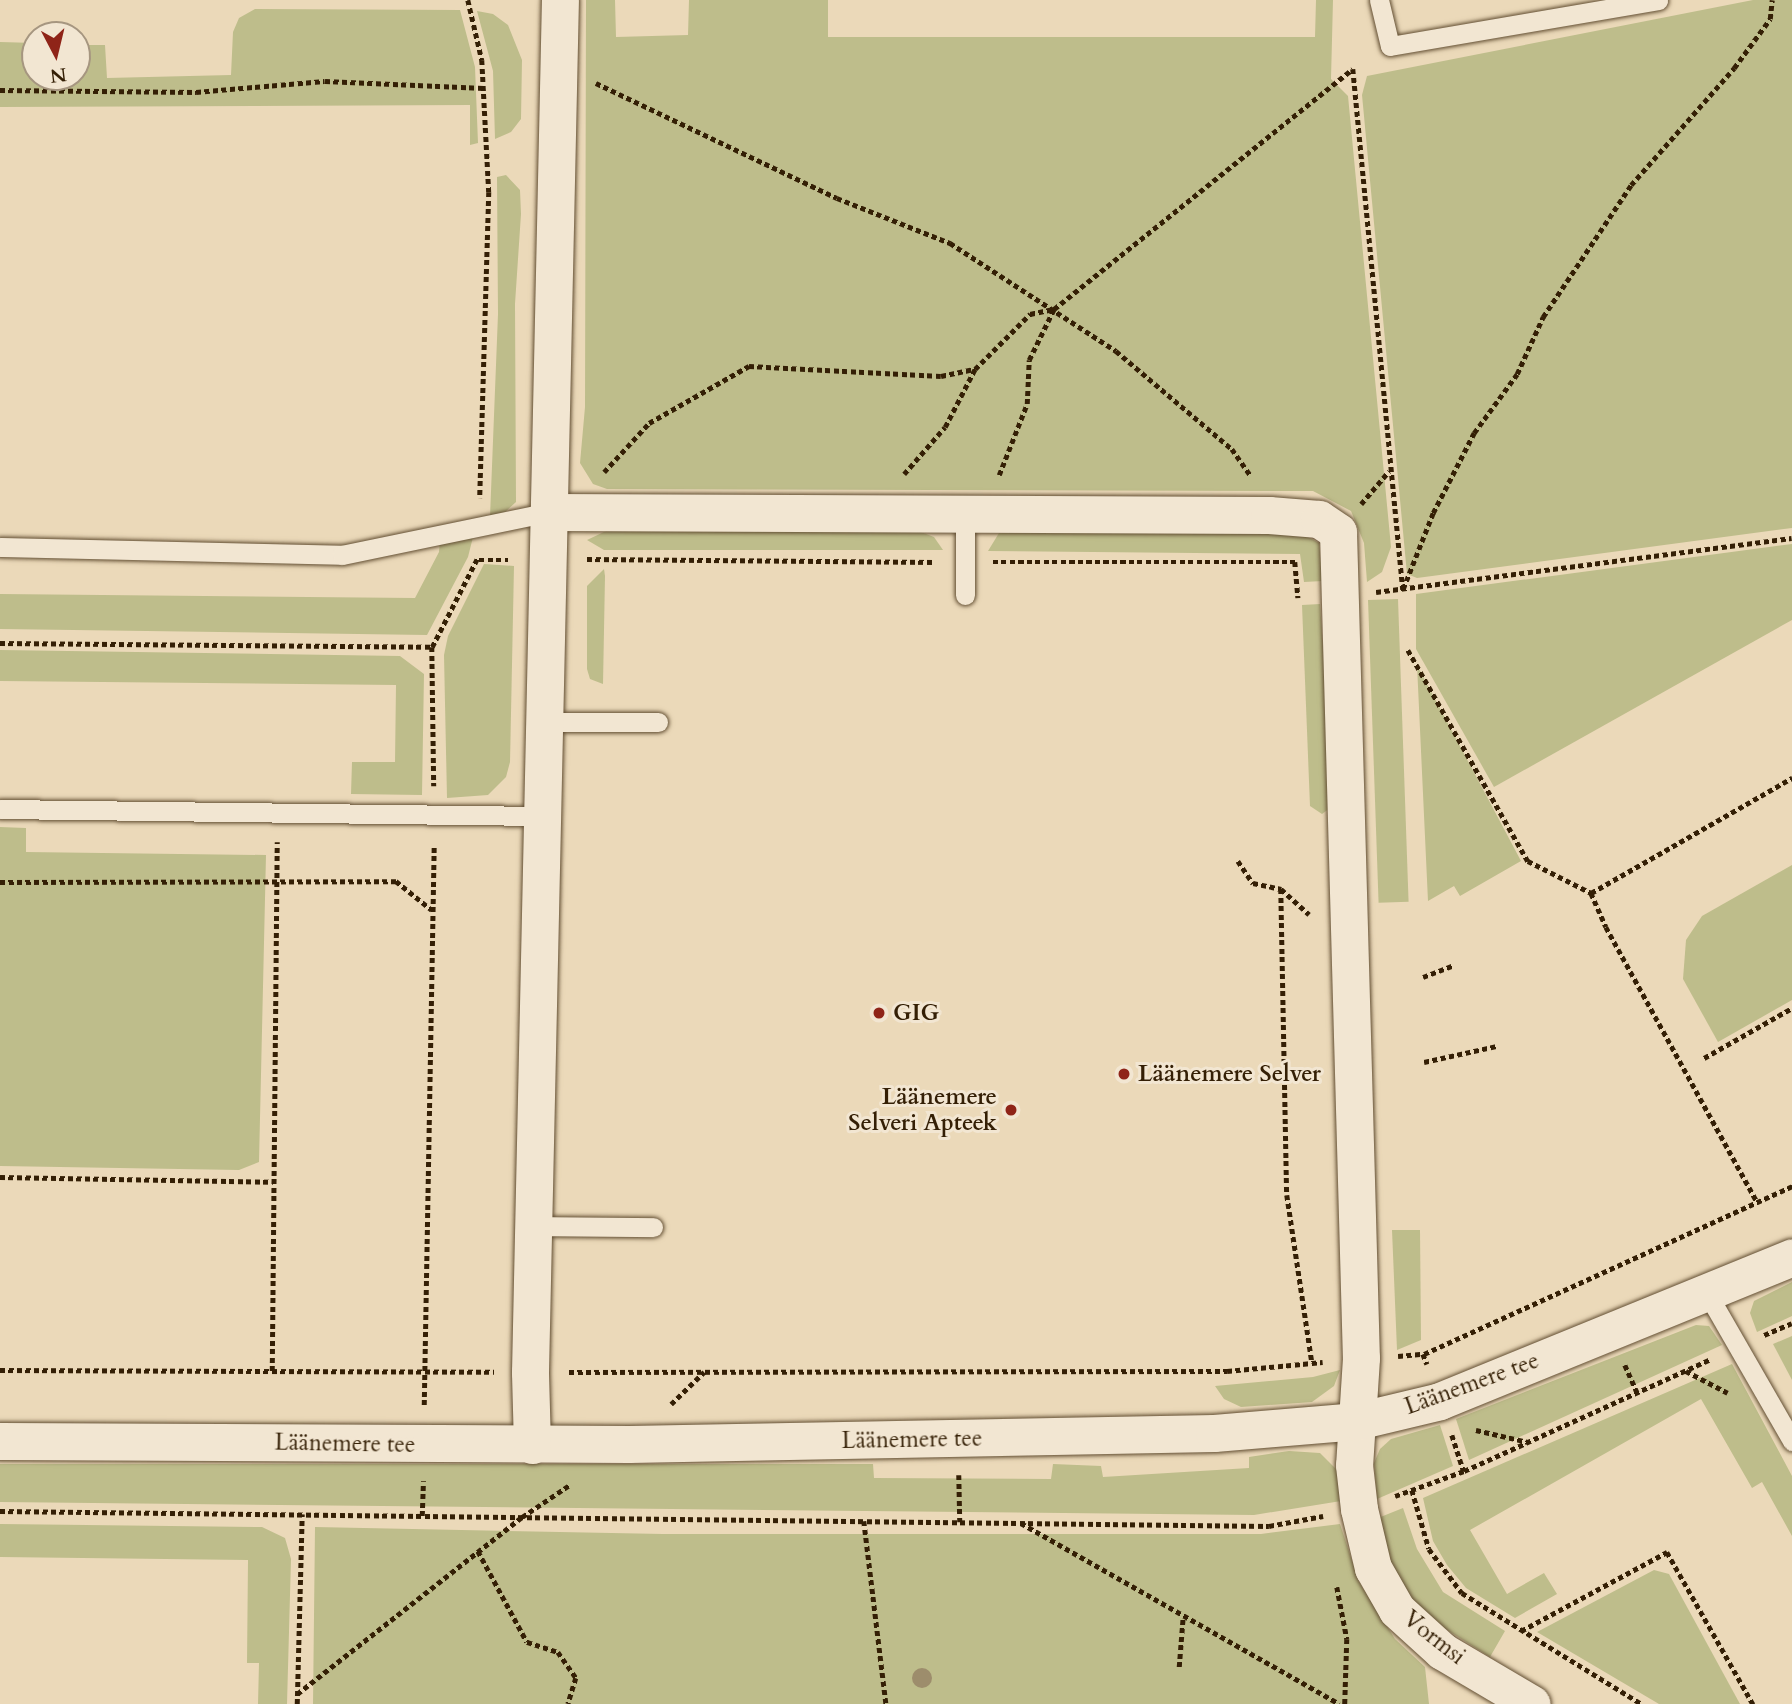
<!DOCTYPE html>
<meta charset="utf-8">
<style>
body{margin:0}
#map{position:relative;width:1792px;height:1704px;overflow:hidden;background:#ebd9b9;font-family:Cardo,serif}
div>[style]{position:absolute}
.green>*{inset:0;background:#bebd8b;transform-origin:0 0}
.path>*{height:4.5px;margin-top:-2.25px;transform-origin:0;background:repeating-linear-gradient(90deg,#341f05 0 5px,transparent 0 8.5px)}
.roads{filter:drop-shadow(0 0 2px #624e32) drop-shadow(0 0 2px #624e32)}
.lane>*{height:19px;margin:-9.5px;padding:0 9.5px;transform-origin:9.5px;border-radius:9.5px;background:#f2e6d2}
.street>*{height:37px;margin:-18.5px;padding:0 18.5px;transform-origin:18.5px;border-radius:18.5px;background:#f2e6d2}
.trees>*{width:20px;height:20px;margin:-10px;border-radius:50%;background:#9d8d6c}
.dots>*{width:19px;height:19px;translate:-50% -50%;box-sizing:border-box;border:4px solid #f2e6d2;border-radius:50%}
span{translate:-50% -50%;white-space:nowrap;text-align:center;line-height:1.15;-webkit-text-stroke:6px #f2e6d2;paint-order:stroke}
.poi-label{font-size:23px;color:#341f05;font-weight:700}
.left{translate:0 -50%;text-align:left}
.right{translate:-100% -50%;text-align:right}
.street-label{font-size:23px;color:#341f05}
.north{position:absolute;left:21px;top:21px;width:70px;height:70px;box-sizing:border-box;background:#f2e6d2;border:2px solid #a69680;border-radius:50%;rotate:173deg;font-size:19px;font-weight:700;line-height:28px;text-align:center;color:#341f05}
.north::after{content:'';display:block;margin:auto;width:24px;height:32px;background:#8f2418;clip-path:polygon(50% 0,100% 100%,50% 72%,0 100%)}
</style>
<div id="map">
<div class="green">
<div style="clip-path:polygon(586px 0,615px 0,616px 37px,688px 35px,689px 0,828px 0,828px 37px,1315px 37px,1316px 0,1333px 0,1331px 79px,1348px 96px,1391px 547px,1382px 572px,1367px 582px,1364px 543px,1351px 511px,1313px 491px,607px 489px,593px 484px,580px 463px,585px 407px)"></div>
<div style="clip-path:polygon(1753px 0,1792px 0,1792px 528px,1417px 578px,1407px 574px,1362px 95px,1367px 76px)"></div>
<div style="clip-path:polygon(255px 9px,460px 10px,475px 67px,478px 143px,470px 145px,470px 105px,0 107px,0 42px,35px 43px,35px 77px,77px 77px,77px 45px,105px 45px,107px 78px,231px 75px,233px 32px,239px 18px)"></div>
<div style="clip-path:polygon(477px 11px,493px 14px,508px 25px,522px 60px,521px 119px,511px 132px,495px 139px,493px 71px)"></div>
<div style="clip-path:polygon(506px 175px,520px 190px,521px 214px,515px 304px,516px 502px,504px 513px,490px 517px,498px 314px,497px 177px)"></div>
<div style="clip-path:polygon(606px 531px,921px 532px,934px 537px,943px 550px,604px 550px,587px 540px)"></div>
<div style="clip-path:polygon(999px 533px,1301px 533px,1319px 543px,1323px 581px,1304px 582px,1300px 554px,988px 551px)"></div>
<div style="clip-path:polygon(473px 537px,468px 557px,427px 635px,0 629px,0 594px,415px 598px,439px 552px,440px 540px)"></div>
<div style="clip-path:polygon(1792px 544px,1792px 620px,1494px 787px,1416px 649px,1416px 594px)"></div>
<div style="clip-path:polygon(484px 564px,514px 566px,510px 762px,506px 777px,488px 795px,447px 798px,444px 655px,448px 636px)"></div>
<div style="clip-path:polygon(604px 569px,605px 576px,603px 684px,590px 679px,587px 669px,587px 586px)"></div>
<div style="left:1398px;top:599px;width:303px;height:30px;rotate:88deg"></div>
<div style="clip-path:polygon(1320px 604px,1334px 805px,1322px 814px,1310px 806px,1302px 605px)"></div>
<div style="clip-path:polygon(0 650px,400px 656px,424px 674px,422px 795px,351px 794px,352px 762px,395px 762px,396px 685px,0 681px)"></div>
<div style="clip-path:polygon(1417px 665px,1521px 861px,1460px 896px,1454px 886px,1428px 901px)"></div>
<div style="clip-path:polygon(0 827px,26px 828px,26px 852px,266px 855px,259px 1162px,239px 1170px,0 1166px)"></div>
<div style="clip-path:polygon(1792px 865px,1792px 1000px,1718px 1042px,1683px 979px,1686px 940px,1702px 916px)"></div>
<div style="clip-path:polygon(1392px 1230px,1420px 1230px,1421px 1340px,1397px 1350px)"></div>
<div style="clip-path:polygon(1792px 1282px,1792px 1316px,1757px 1332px,1750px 1313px,1754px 1301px)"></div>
<div style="clip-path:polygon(1696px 1325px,1709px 1326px,1722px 1345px,1469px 1460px,1456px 1419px)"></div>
<div style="clip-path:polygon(1792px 1336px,1792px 1380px,1773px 1344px)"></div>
<div style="clip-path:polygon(1732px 1364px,1792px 1476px,1792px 1536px,1762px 1482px,1752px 1488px,1701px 1399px,1470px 1530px,1507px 1594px,1544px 1573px,1557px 1594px,1515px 1618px,1466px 1588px,1447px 1565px,1433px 1541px,1423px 1498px)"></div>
<div style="clip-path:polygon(1340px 1370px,1334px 1386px,1312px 1402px,1241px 1407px,1224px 1399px,1215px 1386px,1313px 1377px)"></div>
<div style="clip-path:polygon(1440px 1425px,1453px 1466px,1377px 1499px,1374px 1463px,1380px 1449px,1391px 1439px)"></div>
<div style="clip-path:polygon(1289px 1451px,1320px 1453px,1338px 1471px,1341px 1501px,1254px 1515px,0 1502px,0 1464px,873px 1464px,874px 1478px,1051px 1479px,1053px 1464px,1101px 1466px,1103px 1477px,1249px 1468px,1249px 1457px)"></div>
<div style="clip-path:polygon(1403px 1508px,1417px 1549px,1443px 1592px,1505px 1631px,1490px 1657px,1433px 1621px,1409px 1595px,1390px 1560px,1378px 1518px)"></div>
<div style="clip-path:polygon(0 1524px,262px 1527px,285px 1538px,291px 1559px,287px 1704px,258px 1704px,259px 1663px,247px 1663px,248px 1560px,0 1557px)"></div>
<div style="clip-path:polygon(1340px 1524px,1359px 1582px,1395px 1639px,1425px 1667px,1429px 1704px,313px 1704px,315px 1527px,663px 1534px,1261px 1534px)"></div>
<div style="clip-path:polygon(1654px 1570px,1669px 1574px,1740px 1704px,1659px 1704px,1537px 1632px)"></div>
</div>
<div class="path">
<div style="left:468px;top:0;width:62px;rotate:76.9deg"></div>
<div style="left:482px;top:60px;width:132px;rotate:87deg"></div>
<div style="left:489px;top:192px;width:306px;rotate:91.7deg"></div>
<div style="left:596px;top:83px;width:267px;rotate:25.5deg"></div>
<div style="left:837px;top:198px;width:122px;rotate:21.7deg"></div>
<div style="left:950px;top:243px;width:198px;rotate:33deg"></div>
<div style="left:1116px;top:351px;width:152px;rotate:40.2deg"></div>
<div style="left:1232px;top:449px;width:33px;rotate:55deg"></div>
<div style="left:0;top:90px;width:196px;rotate:0.6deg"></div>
<div style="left:196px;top:92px;width:129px;rotate:-4.9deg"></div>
<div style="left:325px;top:81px;width:159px;rotate:2.5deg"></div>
<div style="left:604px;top:472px;width:67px;rotate:-47.4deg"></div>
<div style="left:649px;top:423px;width:115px;rotate:-29.7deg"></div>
<div style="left:749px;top:366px;width:192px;rotate:3deg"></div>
<div style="left:941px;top:376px;width:35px;rotate:-12deg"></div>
<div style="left:904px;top:474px;width:62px;rotate:-48.9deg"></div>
<div style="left:945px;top:427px;width:65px;rotate:-62.7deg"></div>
<div style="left:975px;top:369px;width:78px;rotate:-45deg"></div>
<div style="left:1030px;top:314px;width:24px;rotate:-12deg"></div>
<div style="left:999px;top:475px;width:76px;rotate:-68.5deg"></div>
<div style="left:1027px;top:404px;width:44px;rotate:-87.4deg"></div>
<div style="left:1029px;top:360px;width:57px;rotate:-63.9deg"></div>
<div style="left:1054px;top:309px;width:383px;rotate:-38.8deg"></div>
<div style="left:1353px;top:69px;width:523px;rotate:84.52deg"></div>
<div style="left:1361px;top:504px;width:43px;rotate:-49.7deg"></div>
<div style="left:587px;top:559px;width:348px;rotate:0.5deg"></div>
<div style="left:479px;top:560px;width:29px"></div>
<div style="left:993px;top:562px;width:302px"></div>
<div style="left:1295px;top:562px;width:36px;rotate:85deg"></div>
<div style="left:1403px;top:589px;width:82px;rotate:-68.5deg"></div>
<div style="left:1433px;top:513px;width:90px;rotate:-62.9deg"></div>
<div style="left:1474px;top:433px;width:73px;rotate:-53.9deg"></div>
<div style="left:1517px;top:374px;width:63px;rotate:-65.5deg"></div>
<div style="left:1543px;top:317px;width:159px;rotate:-56.3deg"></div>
<div style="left:1631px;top:185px;width:156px;rotate:-48.6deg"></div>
<div style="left:1734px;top:68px;width:61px;rotate:-53.7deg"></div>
<div style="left:1770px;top:19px;width:19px;rotate:-84deg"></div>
<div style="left:1376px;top:592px;width:419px;rotate:-7.4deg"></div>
<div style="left:0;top:643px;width:432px;rotate:0.5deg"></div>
<div style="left:432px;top:647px;width:99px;rotate:-62.9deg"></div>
<div style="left:432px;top:647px;width:139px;rotate:89.2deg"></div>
<div style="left:1408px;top:650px;width:243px;rotate:60.4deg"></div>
<div style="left:1528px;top:861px;width:71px;rotate:26.9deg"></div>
<div style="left:1591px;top:893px;width:37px;rotate:66deg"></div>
<div style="left:1606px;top:927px;width:314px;rotate:61.2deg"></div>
<div style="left:1238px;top:861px;width:27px;rotate:56deg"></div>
<div style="left:1253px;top:883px;width:29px;rotate:12deg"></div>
<div style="left:1281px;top:889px;width:38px;rotate:42deg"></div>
<div style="left:0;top:882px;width:396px;rotate:-0.1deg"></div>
<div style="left:396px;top:881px;width:46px;rotate:38.9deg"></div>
<div style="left:1281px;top:889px;width:306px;rotate:88.9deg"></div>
<div style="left:1287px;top:1195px;width:170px;rotate:81.5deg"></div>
<div style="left:1591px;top:893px;width:232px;rotate:-29.8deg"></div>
<div style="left:1423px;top:977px;width:33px;rotate:-21deg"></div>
<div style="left:1704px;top:1058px;width:101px;rotate:-29.6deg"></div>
<div style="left:1424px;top:1062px;width:75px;rotate:-12.4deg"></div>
<div style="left:0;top:1177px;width:273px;rotate:1deg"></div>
<div style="left:1764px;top:1335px;width:30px;rotate:-23deg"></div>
<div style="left:1424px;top:1354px;width:405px;rotate:-24.5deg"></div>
<div style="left:1398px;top:1356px;width:25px;rotate:-5deg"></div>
<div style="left:1423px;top:1354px;width:11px;rotate:68deg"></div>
<div style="left:1625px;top:1365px;width:30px;rotate:66deg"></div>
<div style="left:0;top:1370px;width:494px;rotate:0.2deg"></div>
<div style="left:272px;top:1371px;width:529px;rotate:-89.46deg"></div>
<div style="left:1686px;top:1371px;width:47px;rotate:27.6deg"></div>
<div style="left:569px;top:1372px;width:658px;rotate:-0.09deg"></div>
<div style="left:1227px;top:1371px;width:96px;rotate:-5.4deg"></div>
<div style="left:671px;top:1404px;width:46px;rotate:-44.1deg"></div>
<div style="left:424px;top:1405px;width:561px;rotate:-88.98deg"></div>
<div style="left:1476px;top:1430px;width:53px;rotate:13deg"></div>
<div style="left:1452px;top:1435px;width:38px;rotate:72deg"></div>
<div style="left:959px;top:1475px;width:47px;rotate:88.8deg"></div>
<div style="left:1412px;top:1490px;width:61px;rotate:73.9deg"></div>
<div style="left:1429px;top:1549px;width:55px;rotate:53.1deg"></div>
<div style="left:1462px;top:1593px;width:211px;rotate:31.7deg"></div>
<div style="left:1395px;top:1496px;width:73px;rotate:-19.9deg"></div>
<div style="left:1464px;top:1471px;width:271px;rotate:-24.4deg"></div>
<div style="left:0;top:1511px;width:1269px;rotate:0.68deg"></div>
<div style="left:1269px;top:1526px;width:55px;rotate:-10.5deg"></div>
<div style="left:422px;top:1516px;width:35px;rotate:-88deg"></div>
<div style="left:864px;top:1521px;width:184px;rotate:83.1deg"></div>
<div style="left:1021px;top:1523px;width:366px;rotate:29.6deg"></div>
<div style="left:478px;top:1551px;width:103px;rotate:61.7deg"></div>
<div style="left:527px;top:1642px;width:33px;rotate:18deg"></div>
<div style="left:558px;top:1652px;width:32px;rotate:55deg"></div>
<div style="left:576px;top:1678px;width:27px;rotate:107deg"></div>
<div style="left:1337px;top:1587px;width:53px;rotate:79.1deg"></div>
<div style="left:1347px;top:1639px;width:65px;rotate:91.8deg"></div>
<div style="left:1521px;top:1631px;width:166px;rotate:-28.4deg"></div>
<div style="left:1667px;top:1552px;width:175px;rotate:60.5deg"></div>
<div style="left:1179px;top:1667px;width:51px;rotate:-85.5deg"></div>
<div style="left:297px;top:1694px;width:286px;rotate:-38.2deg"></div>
<div style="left:522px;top:1517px;width:59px;rotate:-34deg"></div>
<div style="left:297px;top:1704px;width:190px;rotate:-88.5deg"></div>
</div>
<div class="roads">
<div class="lane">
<div style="left:1379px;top:0;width:47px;rotate:76.6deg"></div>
<div style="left:1390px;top:46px;width:272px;rotate:-9.7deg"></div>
<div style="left:0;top:547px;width:342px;rotate:1.3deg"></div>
<div style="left:342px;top:555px;width:211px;rotate:-11.7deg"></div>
<div style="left:965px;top:595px;width:82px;rotate:-90deg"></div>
<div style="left:543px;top:722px;width:115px"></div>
<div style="left:0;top:809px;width:541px;rotate:0.74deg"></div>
<div style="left:533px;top:1226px;width:120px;rotate:0.5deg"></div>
<div style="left:1707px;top:1293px;width:171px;rotate:60.1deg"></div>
</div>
<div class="street">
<div style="left:549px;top:512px;width:720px;rotate:0.24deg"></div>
<div style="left:1269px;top:515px;width:50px;rotate:4.6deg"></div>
<div style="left:1319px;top:519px;width:23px;rotate:34deg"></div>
<div style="left:1338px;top:532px;width:826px;rotate:88.41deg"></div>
<div style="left:1361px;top:1358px;width:107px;rotate:93.7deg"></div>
<div style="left:1354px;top:1465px;width:44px;rotate:83.5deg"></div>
<div style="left:1359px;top:1509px;width:61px;rotate:76.7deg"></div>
<div style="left:1373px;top:1568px;width:48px;rotate:60.3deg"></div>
<div style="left:1397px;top:1610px;width:61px;rotate:42.3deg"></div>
<div style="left:1442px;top:1651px;width:104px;rotate:30.5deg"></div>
<div style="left:0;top:1441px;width:629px;rotate:0.27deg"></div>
<div style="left:629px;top:1444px;width:585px;rotate:-1.08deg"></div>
<div style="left:1214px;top:1433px;width:144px;rotate:-4.8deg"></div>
<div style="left:1357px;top:1421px;width:85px;rotate:-13.5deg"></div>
<div style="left:1440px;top:1401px;width:380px;rotate:-22.2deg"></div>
<div style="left:532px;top:1445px;width:73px;rotate:-91.6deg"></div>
<div style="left:530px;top:1372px;width:1372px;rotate:-88.75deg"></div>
</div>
</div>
<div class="trees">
<div style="left:922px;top:1678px"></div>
</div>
<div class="dots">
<div style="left:879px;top:1013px;background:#8f2418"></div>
<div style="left:1124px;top:1074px;background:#8f2418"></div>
<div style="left:1011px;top:1110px;background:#8f2418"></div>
</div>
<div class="poi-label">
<span class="left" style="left:893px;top:1013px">GIG</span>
<span class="left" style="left:1138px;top:1074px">Läänemere Selver</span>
<span class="right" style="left:997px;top:1110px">Läänemere<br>Selveri Apteek</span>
</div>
<div class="street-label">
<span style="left:1472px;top:1384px;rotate:-20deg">Läänemere tee</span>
<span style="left:912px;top:1440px;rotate:-1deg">Läänemere tee</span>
<span style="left:345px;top:1444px;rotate:1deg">Läänemere tee</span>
<span style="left:1434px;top:1638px;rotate:38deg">Vormsi</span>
</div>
<div class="north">N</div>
</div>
